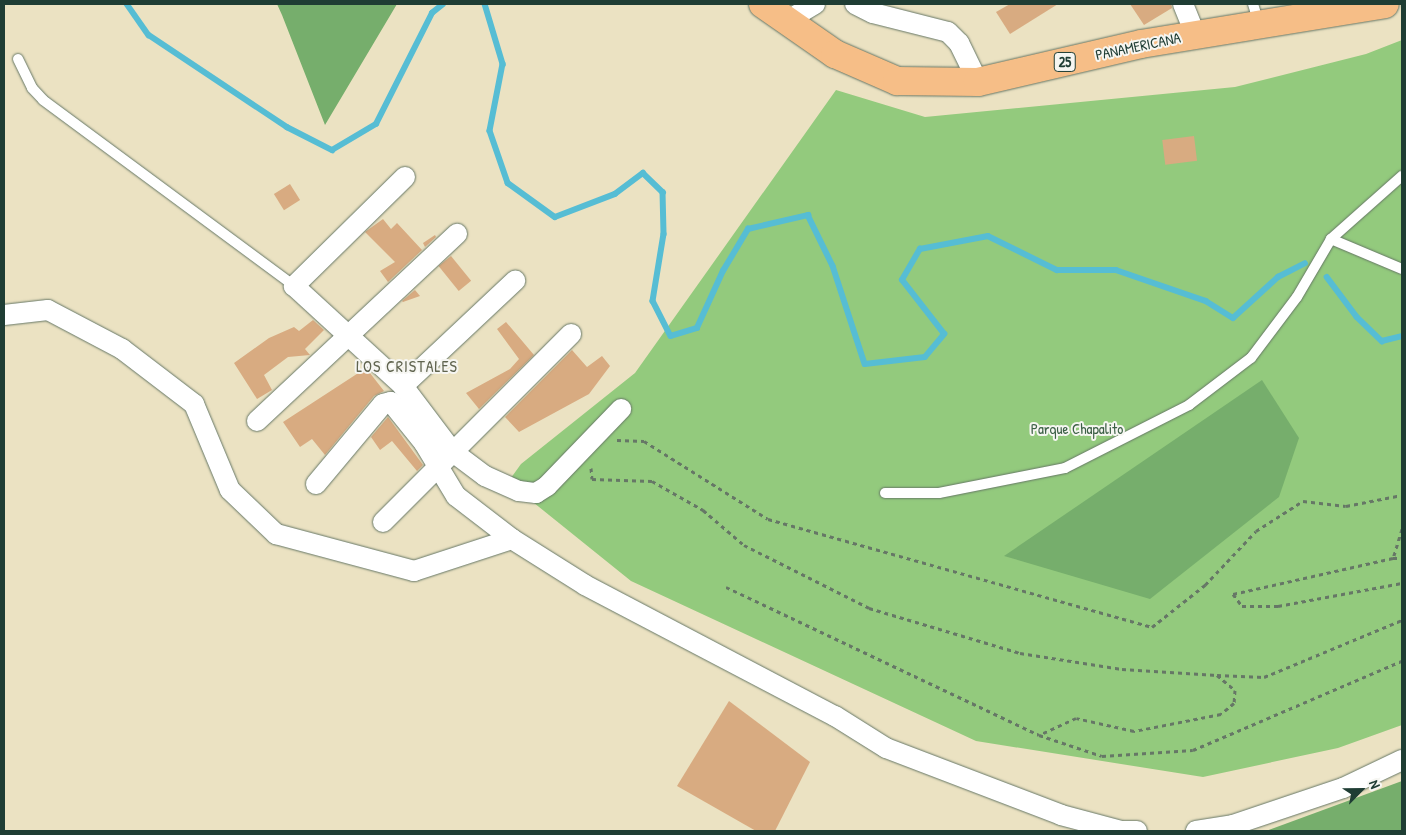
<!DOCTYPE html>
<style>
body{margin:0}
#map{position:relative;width:1406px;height:835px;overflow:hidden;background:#ebe2c2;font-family:"Patrick Hand",sans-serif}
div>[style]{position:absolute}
.green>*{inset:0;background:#93ca7d}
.forest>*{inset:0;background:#76ae6c}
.stream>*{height:5.5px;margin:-2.75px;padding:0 2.75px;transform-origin:2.75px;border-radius:2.75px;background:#56bdd4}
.building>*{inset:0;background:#d8ab81;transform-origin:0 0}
.path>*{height:3px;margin-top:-1.5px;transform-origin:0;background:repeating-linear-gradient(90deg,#676 0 4px,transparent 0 8px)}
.roads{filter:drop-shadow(0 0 1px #676) drop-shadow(0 0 1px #676)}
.lane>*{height:10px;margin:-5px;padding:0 5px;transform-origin:5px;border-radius:5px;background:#fff}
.street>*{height:20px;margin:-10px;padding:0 10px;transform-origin:10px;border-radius:10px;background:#fff}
.primary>*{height:28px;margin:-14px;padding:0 14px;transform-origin:14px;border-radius:14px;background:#f6be87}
span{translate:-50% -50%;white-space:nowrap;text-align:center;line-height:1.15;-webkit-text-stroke:4px #f6f6f2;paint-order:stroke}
.shield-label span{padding:1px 4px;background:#f6f6f2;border:1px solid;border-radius:4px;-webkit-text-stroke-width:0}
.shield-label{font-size:14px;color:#1f3d34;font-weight:700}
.street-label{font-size:15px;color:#1f3d34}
.park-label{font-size:15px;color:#3c6046}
.neighbourhood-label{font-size:16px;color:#60644f;letter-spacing:1px}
.frame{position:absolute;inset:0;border:5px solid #1f3d34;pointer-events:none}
.north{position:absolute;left:1336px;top:765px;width:50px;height:50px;-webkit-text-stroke:4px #f6f6f2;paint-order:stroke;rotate:67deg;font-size:14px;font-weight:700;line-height:20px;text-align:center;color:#1f3d34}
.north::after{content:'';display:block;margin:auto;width:18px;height:22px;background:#1f3d34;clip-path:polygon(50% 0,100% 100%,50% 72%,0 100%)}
</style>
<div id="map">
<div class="green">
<div style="clip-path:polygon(1402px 40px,1402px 725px,1338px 748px,1203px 777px,976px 741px,631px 581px,508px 482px,521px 464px,635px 373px,836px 90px,925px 117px,1235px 87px,1366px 54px)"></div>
</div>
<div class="forest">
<div style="clip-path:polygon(277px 4px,397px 4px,325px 125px,282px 15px)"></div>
<div style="clip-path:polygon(1262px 380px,1299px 438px,1279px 497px,1150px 599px,1004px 556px)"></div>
<div style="clip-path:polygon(1402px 781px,1402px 831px,1266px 831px)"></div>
</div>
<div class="stream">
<div style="left:127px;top:4px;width:38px;rotate:55deg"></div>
<div style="left:149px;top:35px;width:166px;rotate:33.7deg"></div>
<div style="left:287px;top:127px;width:51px;rotate:27.1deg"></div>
<div style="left:332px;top:150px;width:51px;rotate:-30.6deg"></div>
<div style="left:376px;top:124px;width:124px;rotate:-63.2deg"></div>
<div style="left:432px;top:13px;width:14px;rotate:-39deg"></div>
<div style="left:485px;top:4px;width:63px;rotate:73.3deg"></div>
<div style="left:503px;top:64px;width:68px;rotate:101deg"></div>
<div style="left:490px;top:131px;width:55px;rotate:70.9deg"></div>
<div style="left:508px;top:183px;width:58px;rotate:35.9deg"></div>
<div style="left:555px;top:217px;width:64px;rotate:-21deg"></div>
<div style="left:615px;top:194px;width:35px;rotate:-37deg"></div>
<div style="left:643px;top:173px;width:28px;rotate:44deg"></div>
<div style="left:663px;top:192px;width:42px;rotate:88.6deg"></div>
<div style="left:664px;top:234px;width:68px;rotate:99.3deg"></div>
<div style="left:653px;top:301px;width:39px;rotate:63deg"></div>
<div style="left:671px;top:336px;width:27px;rotate:-17deg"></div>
<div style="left:697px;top:328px;width:63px;rotate:-65.5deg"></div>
<div style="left:723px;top:271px;width:49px;rotate:-59.2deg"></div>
<div style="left:748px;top:229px;width:62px;rotate:-13.1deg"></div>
<div style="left:808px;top:215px;width:57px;rotate:63.9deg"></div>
<div style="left:833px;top:266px;width:103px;rotate:71.9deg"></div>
<div style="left:865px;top:364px;width:60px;rotate:-6.7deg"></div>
<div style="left:925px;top:357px;width:30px;rotate:-50deg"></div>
<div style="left:944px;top:334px;width:68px;rotate:-127.9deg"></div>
<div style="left:902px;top:280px;width:36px;rotate:-60deg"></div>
<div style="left:920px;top:249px;width:69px;rotate:-10.8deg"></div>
<div style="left:988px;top:236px;width:77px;rotate:26.2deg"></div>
<div style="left:1057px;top:270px;width:59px"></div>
<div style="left:1116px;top:270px;width:95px;rotate:19deg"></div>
<div style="left:1206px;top:301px;width:32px;rotate:32deg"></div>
<div style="left:1233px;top:318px;width:61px;rotate:-42.3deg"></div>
<div style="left:1278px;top:277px;width:30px;rotate:-27deg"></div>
<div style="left:1327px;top:277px;width:50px;rotate:53.1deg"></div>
<div style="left:1357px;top:317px;width:35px;rotate:44deg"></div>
<div style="left:1382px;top:341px;width:21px;rotate:-14deg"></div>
</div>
<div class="building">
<div style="clip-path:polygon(1010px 4px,1058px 4px,1010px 34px,996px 12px)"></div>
<div style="clip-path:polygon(1130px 4px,1171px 4px,1172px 8px,1144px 25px)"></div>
<div style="left:1194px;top:136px;width:25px;height:32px;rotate:83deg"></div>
<div style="left:290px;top:184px;width:19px;height:19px;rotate:58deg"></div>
<div style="clip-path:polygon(383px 219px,391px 229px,397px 223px,422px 250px,388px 282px,380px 271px,395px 262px,365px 232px)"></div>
<div style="clip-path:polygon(435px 235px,436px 237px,425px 247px,423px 243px)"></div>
<div style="left:451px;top:256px;width:32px;height:16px;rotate:51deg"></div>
<div style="clip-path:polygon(415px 290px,420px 296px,403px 302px,402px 301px)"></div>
<div style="clip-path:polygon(313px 320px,324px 330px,305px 349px,310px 355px,288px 357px,264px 375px,272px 390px,257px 399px,234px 363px,269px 338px,294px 327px,299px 331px)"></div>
<div style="clip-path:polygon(506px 322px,534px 355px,479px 409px,466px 393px,510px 369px,519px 359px,497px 329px)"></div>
<div style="clip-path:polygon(572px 350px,587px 367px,602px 356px,610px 366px,589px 394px,519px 432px,505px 417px)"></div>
<div style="clip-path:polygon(366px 368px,384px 391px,374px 396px,325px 455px,312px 439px,300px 447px,283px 422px)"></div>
<div style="clip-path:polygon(388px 417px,423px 465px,417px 471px,392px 441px,380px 450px,371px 437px)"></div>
<div style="clip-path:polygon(729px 701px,810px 762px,775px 831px,756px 831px,677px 786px)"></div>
</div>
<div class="path">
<div style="left:617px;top:440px;width:27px;rotate:2deg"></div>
<div style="left:644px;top:441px;width:146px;rotate:32.2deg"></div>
<div style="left:768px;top:519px;width:399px;rotate:15.7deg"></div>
<div style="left:1152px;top:627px;width:68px;rotate:-38.4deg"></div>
<div style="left:1205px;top:585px;width:74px;rotate:-46.6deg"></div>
<div style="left:1256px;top:531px;width:56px;rotate:-32.6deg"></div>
<div style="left:1303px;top:501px;width:43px;rotate:6.6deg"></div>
<div style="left:1346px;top:506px;width:57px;rotate:-11.1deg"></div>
<div style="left:591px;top:468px;width:11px;rotate:85deg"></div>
<div style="left:592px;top:479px;width:60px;rotate:1.9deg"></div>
<div style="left:652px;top:481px;width:59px;rotate:29.6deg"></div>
<div style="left:703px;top:510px;width:54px;rotate:40.5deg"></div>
<div style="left:744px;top:545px;width:140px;rotate:26.7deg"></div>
<div style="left:869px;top:608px;width:158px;rotate:16.6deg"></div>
<div style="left:1020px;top:653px;width:103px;rotate:8.9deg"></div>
<div style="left:1122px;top:669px;width:95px;rotate:3.6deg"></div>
<div style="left:1217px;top:675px;width:23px;rotate:40deg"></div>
<div style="left:1235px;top:690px;width:13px;rotate:94deg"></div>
<div style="left:1234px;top:703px;width:17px;rotate:140deg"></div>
<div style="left:1221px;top:714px;width:89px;rotate:168.9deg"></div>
<div style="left:1134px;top:731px;width:59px;rotate:-167.4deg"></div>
<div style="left:1076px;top:718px;width:41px;rotate:155.3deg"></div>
<div style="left:1039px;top:735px;width:66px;rotate:18.4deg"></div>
<div style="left:1102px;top:756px;width:91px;rotate:-3.8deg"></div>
<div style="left:1193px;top:750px;width:227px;rotate:-23.1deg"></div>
<div style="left:1402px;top:529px;width:30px;rotate:107deg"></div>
<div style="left:1393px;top:558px;width:9px"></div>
<div style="left:1393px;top:558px;width:164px;rotate:167.3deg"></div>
<div style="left:1233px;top:594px;width:15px;rotate:53deg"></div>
<div style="left:1242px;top:606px;width:36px"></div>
<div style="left:1278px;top:606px;width:126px;rotate:-10.5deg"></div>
<div style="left:726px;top:587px;width:346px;rotate:25.3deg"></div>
<div style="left:1217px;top:675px;width:47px;rotate:2.4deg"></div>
<div style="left:1264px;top:677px;width:149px;rotate:-22.4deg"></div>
</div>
<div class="roads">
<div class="lane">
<div style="left:1253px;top:4px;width:21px;rotate:73deg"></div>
<div style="left:18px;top:59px;width:32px;rotate:64deg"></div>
<div style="left:32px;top:88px;width:16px;rotate:47deg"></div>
<div style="left:43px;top:100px;width:312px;rotate:36.5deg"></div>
<div style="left:1331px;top:239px;width:77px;rotate:22.9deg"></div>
<div style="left:885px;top:493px;width:54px"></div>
<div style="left:939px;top:493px;width:128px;rotate:-11.2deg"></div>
<div style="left:1065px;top:468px;width:139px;rotate:-26.9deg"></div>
<div style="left:1189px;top:405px;width:78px;rotate:-37.2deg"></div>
<div style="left:1251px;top:358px;width:76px;rotate:-53deg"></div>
<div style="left:1297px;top:297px;width:67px;rotate:-59.6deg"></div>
<div style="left:1331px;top:239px;width:95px;rotate:-41.6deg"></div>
</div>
<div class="street">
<div style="left:855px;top:4px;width:20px;rotate:27deg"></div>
<div style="left:873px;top:13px;width:77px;rotate:14.2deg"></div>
<div style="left:948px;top:32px;width:16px;rotate:45deg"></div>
<div style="left:959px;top:43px;width:43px;rotate:64deg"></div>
<div style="left:1183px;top:4px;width:32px;rotate:68deg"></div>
<div style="left:785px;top:22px;width:35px;rotate:-31deg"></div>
<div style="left:405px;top:177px;width:156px;rotate:135.5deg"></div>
<div style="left:294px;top:286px;width:148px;rotate:42.5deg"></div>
<div style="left:403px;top:386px;width:83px;rotate:52.9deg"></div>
<div style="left:453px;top:452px;width:40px;rotate:37deg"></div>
<div style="left:485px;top:476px;width:37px;rotate:24deg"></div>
<div style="left:519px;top:491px;width:17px;rotate:7deg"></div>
<div style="left:536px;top:493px;width:13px;rotate:-32deg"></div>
<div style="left:547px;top:486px;width:107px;rotate:-46.1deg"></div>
<div style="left:4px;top:315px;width:44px;rotate:-6.5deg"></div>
<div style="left:48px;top:310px;width:84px;rotate:27.8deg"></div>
<div style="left:122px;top:349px;width:91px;rotate:37.4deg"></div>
<div style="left:194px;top:404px;width:93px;rotate:67.3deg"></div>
<div style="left:230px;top:490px;width:64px;rotate:43.7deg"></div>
<div style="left:276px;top:534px;width:143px;rotate:15deg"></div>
<div style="left:414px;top:571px;width:103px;rotate:-18.1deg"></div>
<div style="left:512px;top:539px;width:86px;rotate:32.2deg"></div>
<div style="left:585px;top:585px;width:282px;rotate:27.7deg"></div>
<div style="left:835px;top:716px;width:60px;rotate:32.1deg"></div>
<div style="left:886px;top:748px;width:187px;rotate:20.9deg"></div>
<div style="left:1061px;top:815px;width:62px;rotate:14.9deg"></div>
<div style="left:1121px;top:831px;width:16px"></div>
<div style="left:403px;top:386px;width:154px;rotate:-43.2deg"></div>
<div style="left:257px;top:421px;width:274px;rotate:-43.1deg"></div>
<div style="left:316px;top:484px;width:104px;rotate:-50.1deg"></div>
<div style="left:383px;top:404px;width:8px;rotate:-14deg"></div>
<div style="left:391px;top:402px;width:53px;rotate:51.2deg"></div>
<div style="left:424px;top:443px;width:62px;rotate:58.9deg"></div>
<div style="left:456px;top:496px;width:71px;rotate:37.5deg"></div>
<div style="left:383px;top:522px;width:266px;rotate:-45deg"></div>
<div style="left:1196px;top:831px;width:37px;rotate:-9deg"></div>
<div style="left:1233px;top:825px;width:116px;rotate:-18.6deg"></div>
<div style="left:1343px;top:788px;width:65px;rotate:-25.4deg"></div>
</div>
<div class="primary">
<div style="left:763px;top:4px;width:88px;rotate:34.8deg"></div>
<div style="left:835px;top:54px;width:68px;rotate:23.5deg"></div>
<div style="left:897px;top:81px;width:81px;rotate:0.7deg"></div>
<div style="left:978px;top:82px;width:167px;rotate:-13.1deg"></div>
<div style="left:1141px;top:44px;width:247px;rotate:-9.3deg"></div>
</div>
</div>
<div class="shield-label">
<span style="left:1065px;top:62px">25</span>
</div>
<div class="street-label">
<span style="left:1138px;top:46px;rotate:-12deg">PANAMERICANA</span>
</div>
<div class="park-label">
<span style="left:1077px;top:429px">Parque Chapalito</span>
</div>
<div class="neighbourhood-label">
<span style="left:407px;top:366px">LOS CRISTALES</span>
</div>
<div class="frame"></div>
<div class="north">N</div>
</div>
